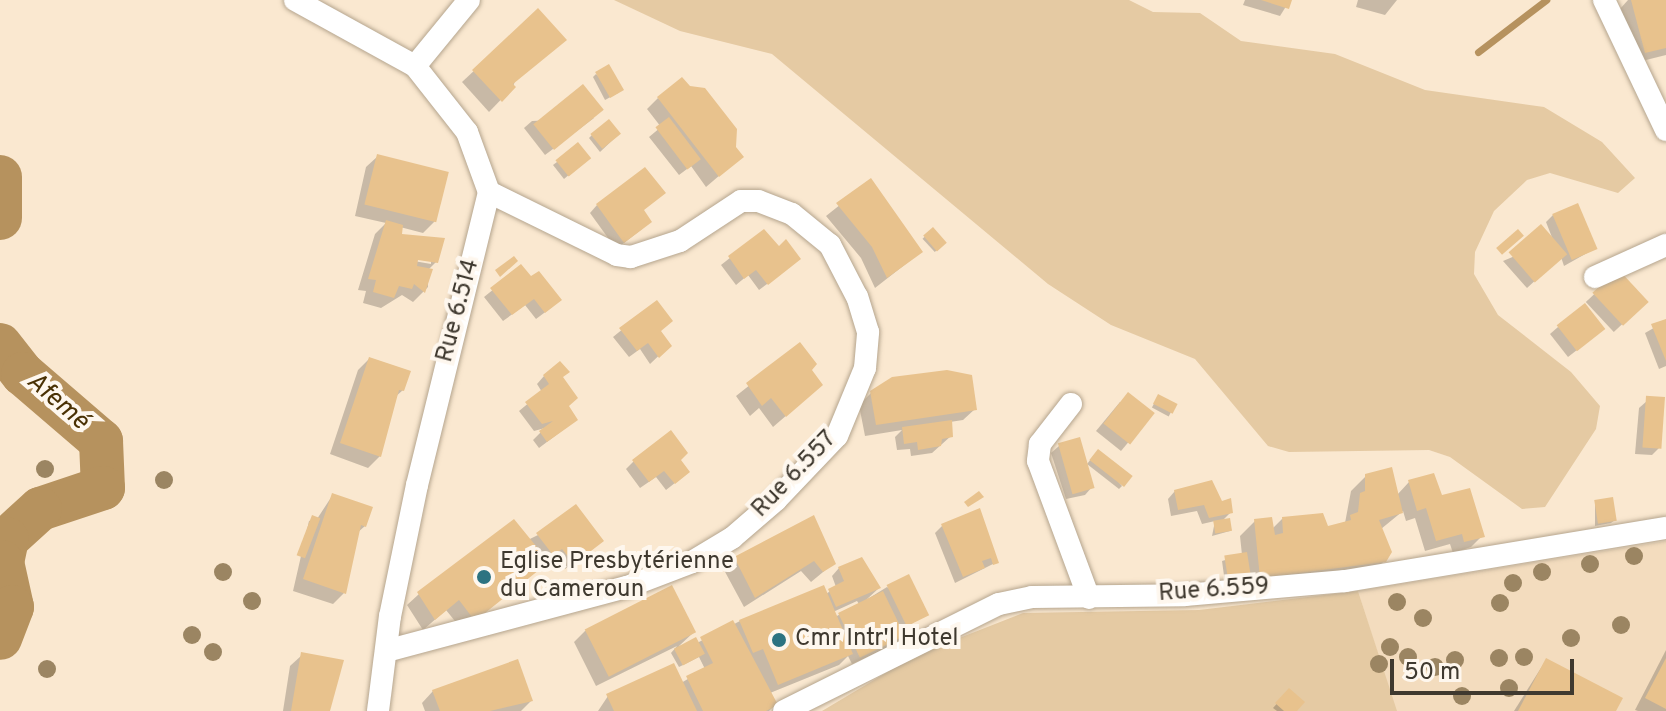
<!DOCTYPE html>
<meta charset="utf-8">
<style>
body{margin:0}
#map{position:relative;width:1666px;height:711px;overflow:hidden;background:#fae8d0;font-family:Overpass,sans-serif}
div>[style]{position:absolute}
.built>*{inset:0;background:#f3dcbe}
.green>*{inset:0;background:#e5caa3}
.shadow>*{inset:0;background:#0003;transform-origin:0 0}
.stream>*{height:7px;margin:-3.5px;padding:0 3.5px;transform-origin:3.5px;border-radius:3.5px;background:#b6925e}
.river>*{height:44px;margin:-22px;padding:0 22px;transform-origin:22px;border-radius:22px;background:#b6925e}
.building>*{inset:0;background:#e8c28d;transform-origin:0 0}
.roads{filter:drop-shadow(0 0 2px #b5a58e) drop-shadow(0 0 2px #b5a58e)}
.minor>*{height:22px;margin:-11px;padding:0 11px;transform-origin:11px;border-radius:11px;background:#fff}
.trees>*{width:18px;height:18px;margin:-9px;border-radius:50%;background:#9b8562}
.dots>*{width:22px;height:22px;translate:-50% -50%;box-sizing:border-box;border:4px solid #fef7ee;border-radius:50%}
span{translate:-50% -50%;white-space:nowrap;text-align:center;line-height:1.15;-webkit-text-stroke:8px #fef7ee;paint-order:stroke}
.street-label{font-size:24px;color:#3f392f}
.poi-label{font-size:24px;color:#3f392f}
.left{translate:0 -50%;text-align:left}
.water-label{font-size:26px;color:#4a3104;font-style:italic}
.scale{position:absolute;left:1390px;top:659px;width:184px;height:36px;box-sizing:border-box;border:4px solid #3f392f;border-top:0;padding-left:10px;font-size:24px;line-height:28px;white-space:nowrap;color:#3f392f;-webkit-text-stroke:6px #fef7ee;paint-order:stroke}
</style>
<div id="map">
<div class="built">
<div style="clip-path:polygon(1666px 541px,1666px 711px,1396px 711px,1358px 591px)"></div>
</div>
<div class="green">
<div style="clip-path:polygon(614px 0,1129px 0,1153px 12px,1200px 13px,1241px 41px,1335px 54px,1425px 90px,1544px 107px,1602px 142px,1635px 178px,1618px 193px,1550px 173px,1527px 180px,1494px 211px,1475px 252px,1474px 274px,1498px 315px,1571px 372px,1600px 406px,1596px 429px,1545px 507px,1522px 509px,1450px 457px,1429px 450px,1289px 452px,1268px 446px,1195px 359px,1111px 325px,1048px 284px,772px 54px,680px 31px)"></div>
<div style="clip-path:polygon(1358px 591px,1397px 711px,822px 711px,916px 655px,1023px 613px,1199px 610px)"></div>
</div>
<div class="shadow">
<div style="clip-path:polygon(1245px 0,1290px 0,1280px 16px,1243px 5px)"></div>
<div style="clip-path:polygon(1358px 0,1397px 0,1385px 15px,1356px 7px)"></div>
<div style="clip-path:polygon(1628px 0,1666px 0,1666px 55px,1634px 63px,1620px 9px)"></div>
<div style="clip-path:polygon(538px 11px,513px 87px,489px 112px,462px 82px)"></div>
<div style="clip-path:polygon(596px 74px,618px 93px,605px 100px,593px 77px)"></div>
<div style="clip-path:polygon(658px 98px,734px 148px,741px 157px,706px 187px,691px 166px,679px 175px,649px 137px,661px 127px,647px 109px)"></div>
<div style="clip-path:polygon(594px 118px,545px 155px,524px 128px,532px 121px)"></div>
<div style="clip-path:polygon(619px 134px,600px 152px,589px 138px,592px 135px)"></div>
<div style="clip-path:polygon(evenodd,378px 156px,435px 221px,423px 233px,400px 227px,400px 236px,436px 262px,428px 270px,428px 287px,413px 302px,402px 295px,381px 308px,363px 303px,366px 291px,358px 290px,375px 234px,386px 223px,355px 216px,366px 167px,378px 156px,408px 260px,431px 260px,431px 264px,408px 260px)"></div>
<div style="clip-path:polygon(585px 161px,564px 179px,553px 165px,557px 162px)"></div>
<div style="clip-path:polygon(870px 181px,921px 252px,875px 288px,861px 258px,826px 216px)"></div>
<div style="clip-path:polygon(597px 205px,643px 210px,642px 229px,616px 249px,590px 213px)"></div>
<div style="clip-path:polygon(1553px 215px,1596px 248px,1564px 266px,1561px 257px,1527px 288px,1503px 261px,1553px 240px,1546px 222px)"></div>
<div style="left:932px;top:230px;width:18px;height:13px;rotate:47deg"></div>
<div style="clip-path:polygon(764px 231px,791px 266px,759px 290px,748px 275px,736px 285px,721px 265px)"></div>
<div style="clip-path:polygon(521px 267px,552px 307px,536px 319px,525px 305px,503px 321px,484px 297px)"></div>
<div style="left:1618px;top:272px;width:41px;height:44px;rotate:47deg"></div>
<div style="clip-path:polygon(656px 302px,659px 332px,669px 346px,650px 364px,640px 349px,629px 357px,613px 337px)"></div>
<div style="clip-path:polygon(1666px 321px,1666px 366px,1659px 369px,1645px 333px)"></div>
<div style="clip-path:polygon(1558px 327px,1595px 336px,1568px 357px,1550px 334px)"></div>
<div style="clip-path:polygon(800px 345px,809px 396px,773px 427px,759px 408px,750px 416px,736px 396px)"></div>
<div style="clip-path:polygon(369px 359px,403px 390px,394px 398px,380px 456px,368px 468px,330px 454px,358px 370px)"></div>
<div style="clip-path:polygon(544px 376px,562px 378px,566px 406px,576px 420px,539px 448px,533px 440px,545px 428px,534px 431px,519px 411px,542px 392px,537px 384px)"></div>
<div style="clip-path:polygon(871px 393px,975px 409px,963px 420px,950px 422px,951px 436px,932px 453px,911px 456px,910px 449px,897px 450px,895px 437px,902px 430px,865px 436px,859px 405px)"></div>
<div style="left:1158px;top:396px;width:19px;height:13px;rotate:28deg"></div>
<div style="clip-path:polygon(1647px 401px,1659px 448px,1652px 455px,1635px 454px,1639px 408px)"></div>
<div style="clip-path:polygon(1120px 402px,1152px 414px,1121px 451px,1096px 431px)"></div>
<div style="clip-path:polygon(1059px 446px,1092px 487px,1085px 495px,1066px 499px,1051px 453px)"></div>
<div style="clip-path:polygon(1095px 454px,1122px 486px,1119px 489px,1087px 464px)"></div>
<div style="clip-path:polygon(679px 460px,680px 479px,666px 490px,656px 477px,640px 488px,626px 469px,634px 461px)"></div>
<div style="clip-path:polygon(1366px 476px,1397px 495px,1409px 482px,1441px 497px,1482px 536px,1471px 547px,1453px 553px,1450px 544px,1425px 551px,1415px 518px,1406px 521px,1403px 511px,1381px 529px,1385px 560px,1370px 576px,1225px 583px,1222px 561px,1242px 555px,1240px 536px,1255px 521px,1272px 529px,1282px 519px,1326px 528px,1345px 523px,1351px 491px)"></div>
<div style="clip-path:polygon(1175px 491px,1231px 512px,1222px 521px,1230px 531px,1212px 536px,1215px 521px,1202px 524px,1197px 511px,1171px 516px,1168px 499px)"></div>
<div style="clip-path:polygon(332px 496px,365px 526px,357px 533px,344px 593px,333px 604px,293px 591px,309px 521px,317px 519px)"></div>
<div style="clip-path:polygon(1595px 502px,1615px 520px,1611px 523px,1595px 526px)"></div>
<div style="clip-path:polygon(813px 518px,834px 563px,811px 582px,801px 571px,744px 607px,724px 570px,735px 559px)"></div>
<div style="clip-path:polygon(943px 525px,997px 562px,955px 583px,935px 533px)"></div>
<div style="clip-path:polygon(538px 535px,594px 548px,565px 569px,554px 555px,463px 631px,446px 610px,423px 630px,407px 605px,419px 594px)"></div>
<div style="clip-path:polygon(evenodd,839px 568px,879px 588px,866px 600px,887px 587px,926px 614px,901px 631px,903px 636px,895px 644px,852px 664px,848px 656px,839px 665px,770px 693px,775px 705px,769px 711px,598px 711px,608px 696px,681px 683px,705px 669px,699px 657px,679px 667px,671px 653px,677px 646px,596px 686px,574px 642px,585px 631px,694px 632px,679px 646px,697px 643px,740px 621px,826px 594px,836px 587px,832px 576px,839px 568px,857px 601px,859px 604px,835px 617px,833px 612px,857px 601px)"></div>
<div style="clip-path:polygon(1666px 650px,1666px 711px,1638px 711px,1635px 710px)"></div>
<div style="clip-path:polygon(302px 655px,328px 711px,283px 711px,290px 666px)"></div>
<div style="clip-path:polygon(1546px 660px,1614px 711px,1514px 711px)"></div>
<div style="clip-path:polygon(1289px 690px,1295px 711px,1277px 711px,1273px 708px)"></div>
<div style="clip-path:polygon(433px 691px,531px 701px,521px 711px,425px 711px,422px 703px)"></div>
</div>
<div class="stream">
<div style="left:1478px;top:52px;width:86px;rotate:-37.4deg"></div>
</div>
<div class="river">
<div style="left:0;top:177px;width:41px;rotate:90deg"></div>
<div style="left:0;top:345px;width:37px;rotate:52deg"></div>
<div style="left:23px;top:374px;width:103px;rotate:40.7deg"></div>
<div style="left:101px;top:441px;width:47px;rotate:87.6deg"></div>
<div style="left:103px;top:488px;width:66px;rotate:161.6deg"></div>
<div style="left:40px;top:509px;width:45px;rotate:137.7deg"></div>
<div style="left:7px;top:539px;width:24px;rotate:102deg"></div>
<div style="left:2px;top:562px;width:46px;rotate:77.5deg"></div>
<div style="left:12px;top:607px;width:33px;rotate:111deg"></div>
</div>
<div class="building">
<div style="clip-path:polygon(1261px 0,1292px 0,1289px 9px)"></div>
<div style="clip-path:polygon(1631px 0,1666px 0,1666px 48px,1645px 53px)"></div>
<div style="clip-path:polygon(538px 8px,567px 40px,513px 84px,516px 87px,502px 102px,472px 70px)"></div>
<div style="left:609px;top:64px;width:30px;height:16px;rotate:60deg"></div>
<div style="clip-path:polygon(682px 77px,690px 86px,705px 88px,737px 129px,736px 147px,744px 157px,719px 177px,657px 97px)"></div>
<div style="left:583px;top:84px;width:33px;height:64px;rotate:51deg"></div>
<div style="left:669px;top:117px;width:53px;height:17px;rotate:53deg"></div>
<div style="left:609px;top:119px;width:19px;height:24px;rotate:51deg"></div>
<div style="left:578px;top:142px;width:21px;height:29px;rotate:51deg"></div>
<div style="left:377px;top:154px;width:74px;height:52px;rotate:14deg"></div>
<div style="clip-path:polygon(645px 167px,666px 193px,644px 210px,652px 222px,624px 243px,596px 204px)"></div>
<div style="clip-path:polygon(871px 178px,923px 252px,887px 278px,872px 247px,836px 203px)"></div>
<div style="left:1578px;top:203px;width:50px;height:28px;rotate:67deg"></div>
<div style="clip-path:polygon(386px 220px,403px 225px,402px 234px,445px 238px,438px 263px,418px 260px,417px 266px,433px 269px,425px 293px,414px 284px,412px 289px,399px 286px,394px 298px,373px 292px,376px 280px,368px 279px)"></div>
<div style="left:1541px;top:224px;width:40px;height:43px;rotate:49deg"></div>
<div style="left:933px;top:227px;width:21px;height:13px;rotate:49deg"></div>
<div style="clip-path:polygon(764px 229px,779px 246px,786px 239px,801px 259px,768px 285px,756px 270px,744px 279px,728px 256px)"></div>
<div style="left:1518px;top:229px;width:9px;height:29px;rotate:49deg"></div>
<div style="clip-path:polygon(514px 256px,518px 261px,500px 277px,495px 270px)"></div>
<div style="clip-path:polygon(521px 264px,531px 276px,539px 271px,562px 300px,545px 313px,534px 299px,512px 315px,490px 288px)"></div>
<div style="left:1618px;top:269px;width:45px;height:35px;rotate:47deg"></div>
<div style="clip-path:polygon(657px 300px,673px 321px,661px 331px,672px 346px,659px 358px,648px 343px,637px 351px,619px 328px)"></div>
<div style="left:1585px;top:303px;width:33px;height:36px;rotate:52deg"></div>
<div style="clip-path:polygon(1666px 319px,1666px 361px,1651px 324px)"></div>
<div style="clip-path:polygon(800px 342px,817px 364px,812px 370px,823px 385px,786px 417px,771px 398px,762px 406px,746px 383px)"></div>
<div style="clip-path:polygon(369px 357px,411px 371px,404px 391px,399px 390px,381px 457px,340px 443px)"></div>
<div style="clip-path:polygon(560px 361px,570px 372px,563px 377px,578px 398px,569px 406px,578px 420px,547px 442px,539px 431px,553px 421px,542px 424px,525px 402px,549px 384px,543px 375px)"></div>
<div style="clip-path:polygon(947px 370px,972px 375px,977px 410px,876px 425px,870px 391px,892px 377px)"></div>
<div style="left:1128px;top:392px;width:34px;height:40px;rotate:38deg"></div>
<div style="left:1158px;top:394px;width:22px;height:11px;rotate:27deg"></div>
<div style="left:1665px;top:397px;width:52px;height:19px;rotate:94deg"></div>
<div style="clip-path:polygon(952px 420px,953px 437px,942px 439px,941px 446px,918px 450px,917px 442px,904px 444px,902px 427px)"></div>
<div style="clip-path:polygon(671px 430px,688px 453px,681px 460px,690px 472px,675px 484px,664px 471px,649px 482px,632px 460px)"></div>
<div style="left:1080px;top:437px;width:53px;height:23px;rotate:74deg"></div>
<div style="left:1098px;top:449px;width:44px;height:14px;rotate:38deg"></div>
<div style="clip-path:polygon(1392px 467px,1403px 513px,1379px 520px,1392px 552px,1386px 562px,1260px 578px,1254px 519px,1272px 517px,1275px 535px,1283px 533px,1282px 517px,1323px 513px,1328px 526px,1351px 520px,1350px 515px,1358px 512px,1360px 493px,1365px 491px,1365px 474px)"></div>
<div style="clip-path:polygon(1434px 473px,1442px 495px,1470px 488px,1485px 537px,1464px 542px,1462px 534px,1436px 541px,1426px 508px,1417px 511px,1408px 480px)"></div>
<div style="clip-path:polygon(1212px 480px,1222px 501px,1231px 498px,1233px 513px,1209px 518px,1204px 505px,1178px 510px,1174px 490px)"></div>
<div style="clip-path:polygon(979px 491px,984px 497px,968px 507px,964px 502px)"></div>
<div style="clip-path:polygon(332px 493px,373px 507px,366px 527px,361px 525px,346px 594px,303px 579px)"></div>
<div style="left:1613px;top:497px;width:24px;height:19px;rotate:81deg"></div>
<div style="clip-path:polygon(576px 504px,604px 541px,574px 564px,562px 549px,553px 555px,536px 533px)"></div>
<div style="clip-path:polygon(980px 508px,999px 563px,993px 565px,991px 558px,982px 561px,985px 568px,963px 577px,941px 524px)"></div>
<div style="left:312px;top:515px;width:9px;height:43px;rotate:21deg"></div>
<div style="clip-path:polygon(814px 515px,836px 564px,823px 572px,814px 561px,755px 598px,734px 557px)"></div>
<div style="left:1230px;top:518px;width:13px;height:17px;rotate:81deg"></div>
<div style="clip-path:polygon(514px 519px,549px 562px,475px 621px,459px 600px,435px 620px,417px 592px)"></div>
<div style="left:1247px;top:552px;width:25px;height:23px;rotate:81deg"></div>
<div style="clip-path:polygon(862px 557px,881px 588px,836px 607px,828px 589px,844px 581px,838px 567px)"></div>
<div style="left:909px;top:574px;width:46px;height:25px;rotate:64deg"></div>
<div style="left:672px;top:585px;width:53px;height:98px;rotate:63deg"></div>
<div style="clip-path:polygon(824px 585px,853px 654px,778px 685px,763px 649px,753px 653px,739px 620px)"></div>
<div style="left:883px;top:591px;width:50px;height:50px;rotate:64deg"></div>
<div style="clip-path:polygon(733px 620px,778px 705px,766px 711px,703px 711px,686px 676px,713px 663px,700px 637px)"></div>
<div style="left:696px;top:637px;width:19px;height:25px;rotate:62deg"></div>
<div style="clip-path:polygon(301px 652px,344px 660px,330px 711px,291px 711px)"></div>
<div style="clip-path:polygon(1546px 658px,1623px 698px,1616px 711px,1518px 711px)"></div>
<div style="clip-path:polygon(1666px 658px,1666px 709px,1645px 698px)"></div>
<div style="clip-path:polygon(518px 659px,533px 701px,490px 711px,440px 711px,432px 690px)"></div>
<div style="clip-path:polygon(674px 663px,697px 711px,614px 711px,606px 694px)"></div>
<div style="clip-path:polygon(1289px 688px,1305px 702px,1297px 711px,1284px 711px,1275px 703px)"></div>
</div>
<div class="roads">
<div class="minor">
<div style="left:295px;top:0;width:137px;rotate:28.8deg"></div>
<div style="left:415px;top:66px;width:84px;rotate:51.8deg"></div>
<div style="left:467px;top:132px;width:64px;rotate:69.9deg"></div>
<div style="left:489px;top:192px;width:302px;rotate:103.8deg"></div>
<div style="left:417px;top:485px;width:134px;rotate:101.6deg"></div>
<div style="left:390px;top:616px;width:96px;rotate:97.2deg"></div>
<div style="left:1604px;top:0;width:144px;rotate:64.5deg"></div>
<div style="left:415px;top:66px;width:85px;rotate:-50.7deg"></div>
<div style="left:1595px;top:277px;width:78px;rotate:-24.3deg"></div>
<div style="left:1071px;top:404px;width:51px;rotate:127.8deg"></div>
<div style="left:1040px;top:444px;width:17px;rotate:97deg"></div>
<div style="left:1038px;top:461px;width:146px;rotate:69.6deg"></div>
<div style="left:386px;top:651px;width:249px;rotate:-14.9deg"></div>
<div style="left:627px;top:587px;width:70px;rotate:-21deg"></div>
<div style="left:692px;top:562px;width:47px;rotate:-31deg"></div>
<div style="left:732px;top:538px;width:58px;rotate:-40.8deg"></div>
<div style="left:776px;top:500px;width:88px;rotate:-46.4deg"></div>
<div style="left:837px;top:436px;width:74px;rotate:-67.6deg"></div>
<div style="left:865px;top:368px;width:36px;rotate:-85deg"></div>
<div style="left:868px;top:332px;width:37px;rotate:-107deg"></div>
<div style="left:857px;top:297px;width:59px;rotate:-117.4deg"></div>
<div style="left:830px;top:245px;width:49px;rotate:-140.8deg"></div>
<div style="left:792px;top:214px;width:36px;rotate:-159deg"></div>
<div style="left:758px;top:201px;width:17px;rotate:180deg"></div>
<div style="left:741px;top:201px;width:73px;rotate:146.7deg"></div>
<div style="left:680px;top:241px;width:52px;rotate:161.9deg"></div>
<div style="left:631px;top:257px;width:14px;rotate:-172deg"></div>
<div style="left:617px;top:255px;width:143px;rotate:-153.8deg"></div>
<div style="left:784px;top:711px;width:240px;rotate:-26.5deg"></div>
<div style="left:999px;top:604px;width:34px;rotate:-12deg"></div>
<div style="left:1032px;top:597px;width:153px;rotate:-0.7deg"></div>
<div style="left:1185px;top:595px;width:161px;rotate:-5deg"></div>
<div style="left:1345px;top:581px;width:325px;rotate:-9.4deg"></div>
</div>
</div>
<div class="trees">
<div style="left:45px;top:469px"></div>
<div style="left:164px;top:480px"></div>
<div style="left:1634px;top:556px"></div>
<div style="left:1590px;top:564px"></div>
<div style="left:223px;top:572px"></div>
<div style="left:1542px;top:572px"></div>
<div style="left:1513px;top:583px"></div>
<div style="left:252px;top:601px"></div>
<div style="left:1397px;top:602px"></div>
<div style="left:1500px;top:603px"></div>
<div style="left:1423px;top:618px"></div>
<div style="left:1621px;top:625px"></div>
<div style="left:192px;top:635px"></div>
<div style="left:1571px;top:638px"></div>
<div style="left:1390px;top:647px"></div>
<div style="left:213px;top:652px"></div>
<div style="left:1408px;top:657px"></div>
<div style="left:1524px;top:657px"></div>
<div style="left:1499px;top:658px"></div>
<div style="left:1455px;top:660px"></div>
<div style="left:1379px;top:664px"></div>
<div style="left:1435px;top:667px"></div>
<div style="left:47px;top:669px"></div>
<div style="left:1509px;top:688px"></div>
<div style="left:1462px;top:696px"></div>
</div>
<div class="dots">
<div style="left:484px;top:577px;background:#2d7381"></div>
<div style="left:779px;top:640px;background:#2d7381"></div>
</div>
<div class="street-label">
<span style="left:459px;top:311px;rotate:-75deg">Rue 6.514</span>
<span style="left:795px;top:475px;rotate:-46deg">Rue 6.557</span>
<span style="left:1214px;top:591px;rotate:-4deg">Rue 6.559</span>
</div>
<div class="poi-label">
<span class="left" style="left:500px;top:577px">Eglise Presbytérienne<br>du Cameroun</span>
<span class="left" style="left:795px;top:640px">Cmr Intr'l Hotel</span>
</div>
<div class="water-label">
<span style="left:57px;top:402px;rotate:41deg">Afemé</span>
</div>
<div class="scale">50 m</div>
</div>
